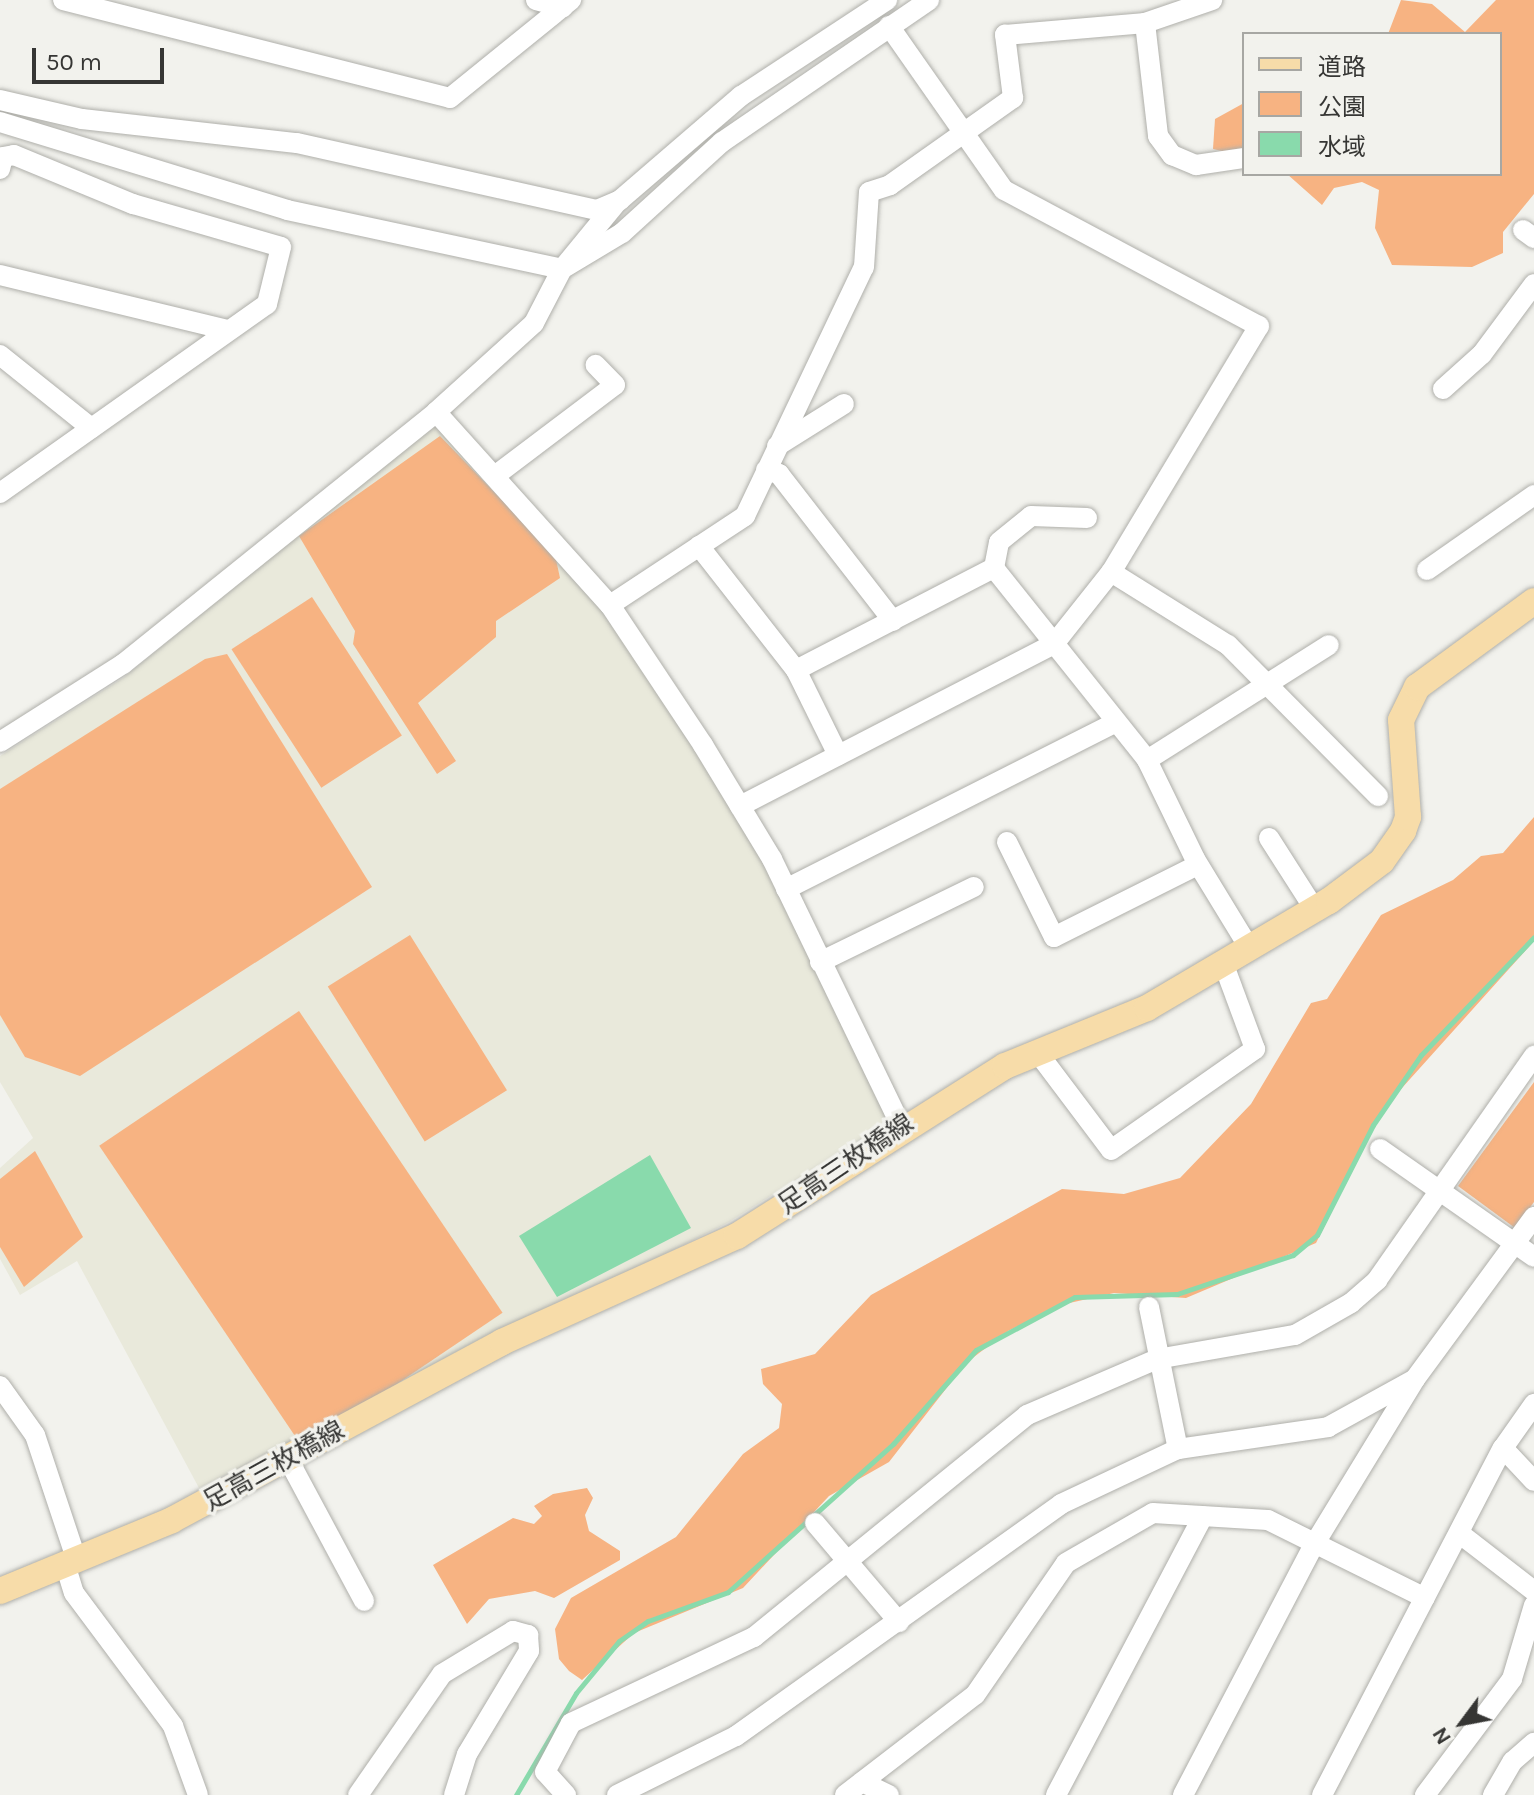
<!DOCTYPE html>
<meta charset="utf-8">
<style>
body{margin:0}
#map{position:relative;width:1534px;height:1795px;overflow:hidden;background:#f2f2ed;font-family:Karla,"Noto Sans JP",sans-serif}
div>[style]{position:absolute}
.built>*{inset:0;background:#e9e9db}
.green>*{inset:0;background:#f7b382;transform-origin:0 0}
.water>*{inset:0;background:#89daac}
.stream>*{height:5px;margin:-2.5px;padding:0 2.5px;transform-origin:2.5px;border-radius:2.5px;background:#89daac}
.roads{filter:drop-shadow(0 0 2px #afafaa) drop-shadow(0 0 2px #afafaa)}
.minor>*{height:20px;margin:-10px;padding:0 10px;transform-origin:10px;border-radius:10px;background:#fff}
.major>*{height:26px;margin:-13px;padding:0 13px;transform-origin:13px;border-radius:13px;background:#f7dca9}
span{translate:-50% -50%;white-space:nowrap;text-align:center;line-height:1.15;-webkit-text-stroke:7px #f2f2ed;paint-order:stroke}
.street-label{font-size:26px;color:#363634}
.legend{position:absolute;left:1242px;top:32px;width:260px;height:144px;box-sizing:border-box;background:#f2f2ed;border:2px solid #a7a7a3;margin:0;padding:10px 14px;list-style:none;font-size:24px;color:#363634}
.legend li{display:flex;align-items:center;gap:16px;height:40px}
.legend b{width:40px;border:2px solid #a7a7a3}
.north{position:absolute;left:1422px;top:1683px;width:80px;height:80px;-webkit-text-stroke:6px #f2f2ed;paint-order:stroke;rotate:238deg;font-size:22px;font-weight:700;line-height:32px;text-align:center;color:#363634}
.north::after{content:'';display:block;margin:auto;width:28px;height:36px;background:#363634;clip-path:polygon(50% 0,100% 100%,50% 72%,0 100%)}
.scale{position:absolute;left:32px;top:48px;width:132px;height:36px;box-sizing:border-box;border:4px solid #363634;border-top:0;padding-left:10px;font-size:24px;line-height:28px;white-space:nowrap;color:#363634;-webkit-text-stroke:6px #f2f2ed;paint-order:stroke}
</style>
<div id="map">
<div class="built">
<div style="clip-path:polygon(434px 425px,601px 609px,699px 755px,765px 864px,889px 1121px,729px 1222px,199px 1488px,77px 1261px,20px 1295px,0 1259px,0 1168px,33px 1138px,0 1082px,0 756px,123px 678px)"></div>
</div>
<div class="green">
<div style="clip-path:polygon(1401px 0,1432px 4px,1465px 32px,1496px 0,1534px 0,1534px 194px,1503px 232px,1503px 253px,1472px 267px,1392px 265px,1375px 228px,1379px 190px,1362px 182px,1334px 188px,1322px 205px,1287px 174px,1500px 174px,1500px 34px,1388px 34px)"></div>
<div style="clip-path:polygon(1244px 103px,1244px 156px,1213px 149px,1215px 119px)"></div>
<div style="clip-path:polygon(440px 436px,555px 555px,560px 578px,496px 621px,496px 637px,418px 703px,456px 761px,437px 774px,353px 644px,355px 631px,299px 536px)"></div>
<div style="left:312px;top:597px;width:165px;height:96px;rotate:57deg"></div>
<div style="clip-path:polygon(227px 654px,372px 887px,80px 1076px,25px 1057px,0 1015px,0 789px,205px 659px)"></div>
<div style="clip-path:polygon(1534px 817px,1534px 941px,1384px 1108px,1316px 1243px,1186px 1298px,1114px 1293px,1065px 1304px,1008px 1331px,966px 1363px,889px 1462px,829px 1496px,743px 1588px,634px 1633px,582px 1680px,569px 1671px,559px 1659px,555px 1629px,571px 1598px,676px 1537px,743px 1454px,779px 1428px,782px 1404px,763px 1384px,761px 1369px,815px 1354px,871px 1295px,1062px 1189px,1124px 1194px,1180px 1178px,1251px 1104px,1311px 1003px,1327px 999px,1381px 915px,1453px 880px,1481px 856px,1503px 853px)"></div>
<div style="left:410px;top:935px;width:183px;height:97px;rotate:58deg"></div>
<div style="left:299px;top:1011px;width:364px;height:241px;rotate:56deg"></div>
<div style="clip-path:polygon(1534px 1082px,1534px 1202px,1515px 1228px,1458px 1186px)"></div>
<div style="clip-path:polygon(35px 1151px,83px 1237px,24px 1287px,0 1247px,0 1179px)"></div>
<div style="clip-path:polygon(587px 1488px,593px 1498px,585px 1515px,589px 1531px,620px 1551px,620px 1560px,554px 1598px,535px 1591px,489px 1599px,467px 1624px,433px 1565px,513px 1518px,534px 1524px,542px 1516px,534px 1506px,553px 1494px)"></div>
</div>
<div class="water">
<div style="clip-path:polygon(650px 1155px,691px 1228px,557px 1297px,519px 1236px)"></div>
</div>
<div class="stream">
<div style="left:516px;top:1795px;width:118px;rotate:-59.5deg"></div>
<div style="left:576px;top:1693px;width:67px;rotate:-50.4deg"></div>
<div style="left:619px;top:1641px;width:35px;rotate:-35deg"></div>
<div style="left:648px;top:1621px;width:85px;rotate:-19.9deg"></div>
<div style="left:728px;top:1592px;width:222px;rotate:-41.9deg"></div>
<div style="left:893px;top:1444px;width:125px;rotate:-48.6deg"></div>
<div style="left:976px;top:1350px;width:112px;rotate:-28.2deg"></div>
<div style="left:1075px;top:1297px;width:102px;rotate:-1.7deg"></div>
<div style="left:1177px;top:1294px;width:122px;rotate:-18.6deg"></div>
<div style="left:1293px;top:1255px;width:31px;rotate:-40deg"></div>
<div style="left:1317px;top:1235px;width:123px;rotate:-63deg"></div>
<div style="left:1373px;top:1125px;width:85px;rotate:-55.6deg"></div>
<div style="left:1421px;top:1055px;width:163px;rotate:-46.2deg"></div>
</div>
<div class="roads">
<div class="minor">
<div style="left:63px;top:0;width:399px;rotate:14.2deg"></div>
<div style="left:450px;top:98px;width:156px;rotate:-39deg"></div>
<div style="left:536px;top:0;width:28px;rotate:15deg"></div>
<div style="left:1145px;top:23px;width:114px;rotate:83.4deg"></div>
<div style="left:1158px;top:136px;width:24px;rotate:54deg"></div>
<div style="left:1172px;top:155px;width:26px;rotate:23deg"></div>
<div style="left:1196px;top:165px;width:49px;rotate:-8.3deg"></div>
<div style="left:889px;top:26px;width:200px;rotate:55deg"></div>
<div style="left:1004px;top:190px;width:289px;rotate:28.1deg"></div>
<div style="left:1259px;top:326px;width:287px;rotate:121deg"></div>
<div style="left:0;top:100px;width:84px;rotate:13deg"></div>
<div style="left:82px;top:119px;width:216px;rotate:6.4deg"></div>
<div style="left:297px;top:143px;width:307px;rotate:12.6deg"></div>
<div style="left:597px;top:210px;width:25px;rotate:-23deg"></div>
<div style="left:620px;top:200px;width:160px;rotate:-40.7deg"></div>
<div style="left:741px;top:96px;width:175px;rotate:-33.3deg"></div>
<div style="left:0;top:122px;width:300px;rotate:17deg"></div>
<div style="left:287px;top:210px;width:281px;rotate:12.1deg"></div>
<div style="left:562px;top:269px;width:70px;rotate:-31deg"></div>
<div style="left:622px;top:233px;width:135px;rotate:-42.3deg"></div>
<div style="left:722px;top:142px;width:251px;rotate:-34.4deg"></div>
<div style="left:0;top:169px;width:12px;rotate:-76deg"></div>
<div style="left:3px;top:157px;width:11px;rotate:-10deg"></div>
<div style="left:14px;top:155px;width:129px;rotate:22.4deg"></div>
<div style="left:133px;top:204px;width:154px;rotate:16.2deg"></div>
<div style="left:281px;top:247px;width:59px;rotate:103.8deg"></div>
<div style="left:267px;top:304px;width:327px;rotate:144.7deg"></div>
<div style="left:1523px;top:230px;width:14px;rotate:36deg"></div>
<div style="left:0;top:275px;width:234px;rotate:13.6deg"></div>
<div style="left:0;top:355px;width:117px;rotate:38.7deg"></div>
<div style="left:1443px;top:389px;width:52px;rotate:-41.9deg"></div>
<div style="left:1482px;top:354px;width:87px;rotate:-53.4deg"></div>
<div style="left:436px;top:412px;width:260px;rotate:48deg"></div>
<div style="left:610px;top:605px;width:168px;rotate:56.4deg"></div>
<div style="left:703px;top:745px;width:133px;rotate:58.8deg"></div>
<div style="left:772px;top:859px;width:297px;rotate:64.2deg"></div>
<div style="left:777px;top:446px;width:79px;rotate:-32.1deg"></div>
<div style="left:766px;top:470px;width:14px;rotate:17deg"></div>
<div style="left:779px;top:474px;width:186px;rotate:52.2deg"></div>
<div style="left:496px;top:475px;width:149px;rotate:-37.1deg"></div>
<div style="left:615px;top:385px;width:28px;rotate:-134deg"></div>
<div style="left:699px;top:546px;width:157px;rotate:52deg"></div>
<div style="left:796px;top:670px;width:95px;rotate:63.7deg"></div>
<div style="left:994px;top:568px;width:26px;rotate:-79deg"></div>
<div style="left:999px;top:542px;width:41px;rotate:-39.1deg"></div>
<div style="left:1031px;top:516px;width:56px;rotate:2deg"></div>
<div style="left:1427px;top:570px;width:131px;rotate:-35deg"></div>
<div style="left:610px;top:605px;width:162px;rotate:-33.4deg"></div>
<div style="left:745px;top:516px;width:276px;rotate:-64.5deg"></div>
<div style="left:864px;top:267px;width:75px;rotate:-86.2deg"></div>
<div style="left:869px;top:192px;width:22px;rotate:-18deg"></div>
<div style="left:890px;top:185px;width:151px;rotate:-35.3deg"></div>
<div style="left:1013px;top:98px;width:64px;rotate:-97.2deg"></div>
<div style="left:1005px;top:35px;width:141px;rotate:-4.9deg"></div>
<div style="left:1145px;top:23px;width:71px;rotate:-18.9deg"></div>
<div style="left:796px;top:670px;width:223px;rotate:-27.3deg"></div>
<div style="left:994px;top:568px;width:246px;rotate:51.4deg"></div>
<div style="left:1147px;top:760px;width:110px;rotate:64.1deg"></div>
<div style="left:1195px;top:859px;width:105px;rotate:58.6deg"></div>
<div style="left:0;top:742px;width:146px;rotate:-32.4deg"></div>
<div style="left:123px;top:664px;width:402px;rotate:-38.8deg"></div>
<div style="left:436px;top:412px;width:132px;rotate:-42.2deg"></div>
<div style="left:534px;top:323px;width:61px;rotate:-62.6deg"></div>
<div style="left:562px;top:269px;width:87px;rotate:-50.6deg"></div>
<div style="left:1147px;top:760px;width:215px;rotate:-32.3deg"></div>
<div style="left:740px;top:806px;width:353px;rotate:-27.3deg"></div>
<div style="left:1054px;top:644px;width:92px;rotate:-51.6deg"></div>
<div style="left:1111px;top:572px;width:138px;rotate:32deg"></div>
<div style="left:1228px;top:645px;width:213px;rotate:45.2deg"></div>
<div style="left:1269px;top:838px;width:85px;rotate:57.4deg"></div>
<div style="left:1007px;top:842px;width:106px;rotate:63.7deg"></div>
<div style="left:1054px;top:937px;width:161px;rotate:-26.6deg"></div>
<div style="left:786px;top:889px;width:370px;rotate:-26.8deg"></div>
<div style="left:820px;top:962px;width:171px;rotate:-26deg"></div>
<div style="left:1038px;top:1053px;width:121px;rotate:53deg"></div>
<div style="left:1111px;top:1150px;width:176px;rotate:-35deg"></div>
<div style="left:1255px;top:1049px;width:90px;rotate:-110.3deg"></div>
<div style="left:1380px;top:1149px;width:188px;rotate:35deg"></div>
<div style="left:1149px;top:1307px;width:145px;rotate:78.5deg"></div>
<div style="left:0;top:1386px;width:60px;rotate:54.5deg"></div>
<div style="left:35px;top:1435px;width:133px;rotate:71.6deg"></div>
<div style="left:1503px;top:1448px;width:45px;rotate:46.8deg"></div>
<div style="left:288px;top:1459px;width:161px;rotate:61.8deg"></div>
<div style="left:815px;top:1523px;width:130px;rotate:49.7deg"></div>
<div style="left:1459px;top:1533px;width:95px;rotate:37.7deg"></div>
<div style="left:65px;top:1564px;width:30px;rotate:73deg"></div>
<div style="left:74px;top:1593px;width:166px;rotate:53.3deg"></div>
<div style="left:173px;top:1726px;width:73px;rotate:70.1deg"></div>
<div style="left:862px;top:1782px;width:30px;rotate:26deg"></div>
<div style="left:358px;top:1795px;width:147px;rotate:-55.2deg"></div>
<div style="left:442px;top:1674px;width:83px;rotate:-31.2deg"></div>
<div style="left:513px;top:1631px;width:16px;rotate:15deg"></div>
<div style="left:528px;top:1635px;width:16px;rotate:86deg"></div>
<div style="left:529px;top:1651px;width:120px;rotate:121deg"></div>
<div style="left:467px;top:1754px;width:43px;rotate:107.6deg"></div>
<div style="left:566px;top:1795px;width:31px;rotate:-132deg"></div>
<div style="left:545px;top:1772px;width:55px;rotate:-62deg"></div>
<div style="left:571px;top:1723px;width:202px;rotate:-25.2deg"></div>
<div style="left:754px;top:1637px;width:352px;rotate:-39.1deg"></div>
<div style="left:1027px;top:1415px;width:142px;rotate:-23.3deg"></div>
<div style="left:1157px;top:1359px;width:140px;rotate:-9.9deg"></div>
<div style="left:1295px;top:1335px;width:64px;rotate:-29.7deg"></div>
<div style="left:1351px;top:1303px;width:35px;rotate:-41deg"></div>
<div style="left:1377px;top:1280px;width:274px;rotate:-55deg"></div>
<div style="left:617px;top:1795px;width:133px;rotate:-26.4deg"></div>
<div style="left:736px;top:1736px;width:399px;rotate:-35.5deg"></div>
<div style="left:1061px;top:1504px;width:129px;rotate:-25.2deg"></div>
<div style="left:1178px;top:1449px;width:152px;rotate:-8.3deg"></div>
<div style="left:1328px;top:1427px;width:99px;rotate:-28.9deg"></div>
<div style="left:845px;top:1795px;width:164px;rotate:-37.6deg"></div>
<div style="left:975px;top:1695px;width:160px;rotate:-55.4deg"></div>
<div style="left:1066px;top:1563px;width:100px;rotate:-29.9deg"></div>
<div style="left:1153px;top:1513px;width:115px;rotate:3.5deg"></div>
<div style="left:1268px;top:1520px;width:175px;rotate:26.4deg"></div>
<div style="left:1056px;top:1795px;width:315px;rotate:-62.2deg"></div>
<div style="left:1183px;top:1795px;width:284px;rotate:-62.4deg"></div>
<div style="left:1315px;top:1543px;width:192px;rotate:-58.6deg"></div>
<div style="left:1415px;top:1379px;width:201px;rotate:-53.7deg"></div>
<div style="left:1322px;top:1795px;width:391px;rotate:-62.5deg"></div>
<div style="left:1503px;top:1448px;width:54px;rotate:-54.8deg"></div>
<div style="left:1425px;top:1795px;width:145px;rotate:-53.1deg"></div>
<div style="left:1512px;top:1679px;width:77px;rotate:-73.4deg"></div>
<div style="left:1493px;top:1795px;width:39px;rotate:-60deg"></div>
<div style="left:1513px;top:1761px;width:28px;rotate:-41deg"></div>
</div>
<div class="major">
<div style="left:0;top:1591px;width:186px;rotate:-22.4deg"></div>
<div style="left:172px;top:1520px;width:375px;rotate:-28.3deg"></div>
<div style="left:502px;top:1342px;width:258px;rotate:-24.3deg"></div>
<div style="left:737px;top:1236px;width:317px;rotate:-32.4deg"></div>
<div style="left:1005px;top:1066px;width:153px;rotate:-22.2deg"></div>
<div style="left:1147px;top:1008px;width:211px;rotate:-30.5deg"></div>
<div style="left:1329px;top:901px;width:66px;rotate:-37deg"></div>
<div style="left:1382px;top:861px;width:37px;rotate:-55deg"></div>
<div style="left:1403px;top:831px;width:15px;rotate:-70deg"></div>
<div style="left:1408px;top:817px;width:97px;rotate:-94.1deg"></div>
<div style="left:1401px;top:720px;width:37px;rotate:-64deg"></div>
<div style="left:1417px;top:687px;width:145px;rotate:-36.3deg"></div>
</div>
</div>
<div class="street-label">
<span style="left:846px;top:1164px;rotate:-34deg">足高三枚橋線</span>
<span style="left:274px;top:1466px;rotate:-29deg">足高三枚橋線</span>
</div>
<ul class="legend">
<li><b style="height:10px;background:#f7dca9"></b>道路</li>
<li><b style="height:22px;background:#f7b382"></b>公園</li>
<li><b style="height:22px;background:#89daac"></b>水域</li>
</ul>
<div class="north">N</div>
<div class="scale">50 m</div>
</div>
